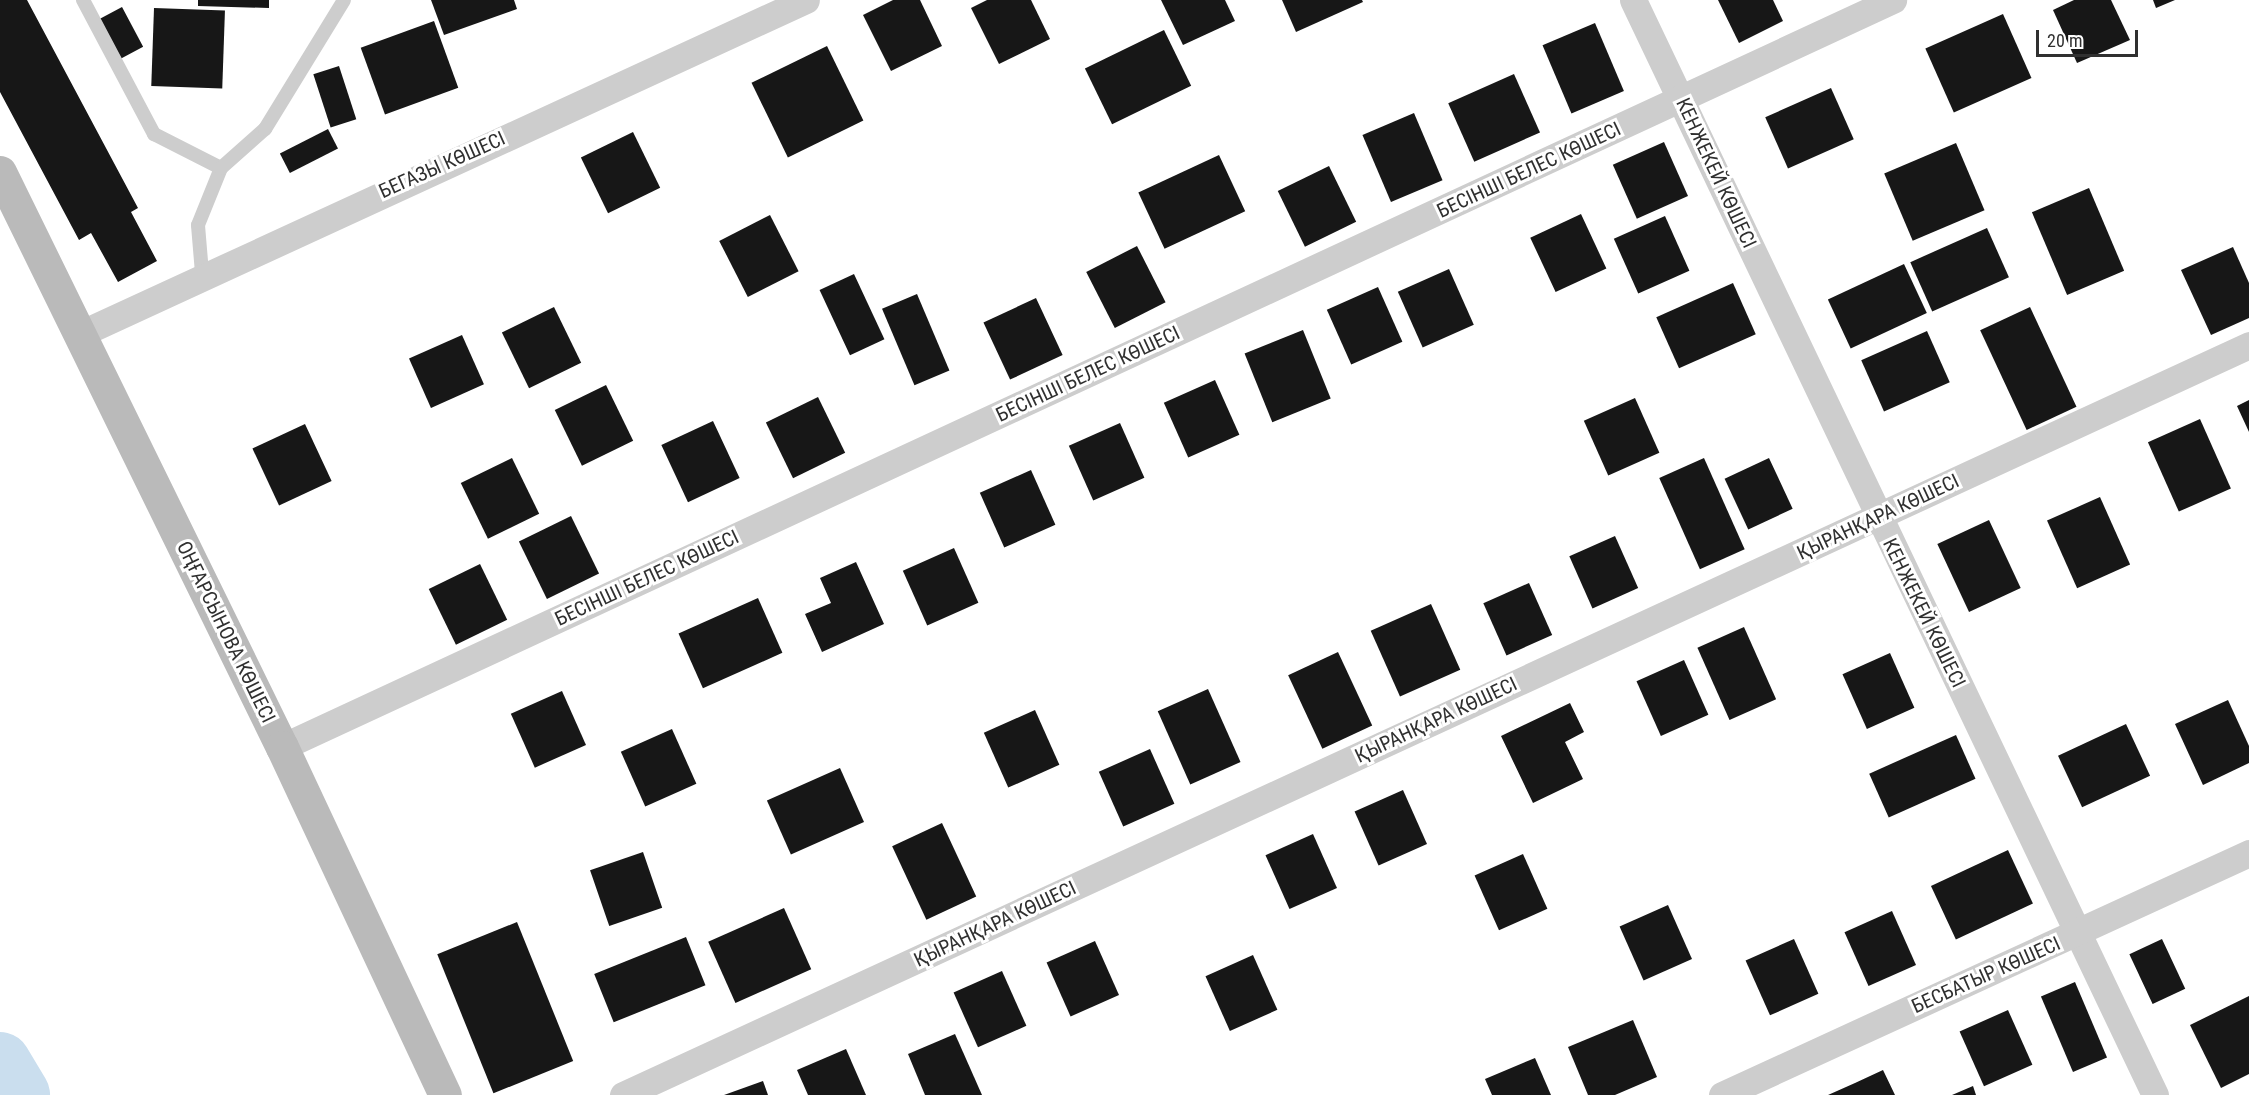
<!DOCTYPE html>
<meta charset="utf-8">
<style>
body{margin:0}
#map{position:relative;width:2249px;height:1095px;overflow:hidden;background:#fff;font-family:"Roboto Condensed",sans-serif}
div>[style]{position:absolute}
.river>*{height:62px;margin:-31px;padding:0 31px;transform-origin:31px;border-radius:31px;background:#cadeee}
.building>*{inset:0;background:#171717;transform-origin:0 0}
.service>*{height:14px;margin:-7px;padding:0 7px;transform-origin:7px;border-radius:7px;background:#cdcdcd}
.minor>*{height:27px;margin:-13.5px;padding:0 13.5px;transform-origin:13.5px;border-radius:13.5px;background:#cdcdcd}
.secondary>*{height:33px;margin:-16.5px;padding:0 16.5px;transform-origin:16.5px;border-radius:16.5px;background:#bababa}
span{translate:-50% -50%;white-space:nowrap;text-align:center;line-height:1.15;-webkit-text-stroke:6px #fff;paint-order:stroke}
.street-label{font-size:20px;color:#303030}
.scale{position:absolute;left:2036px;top:30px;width:102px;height:27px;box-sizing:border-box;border:3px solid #303030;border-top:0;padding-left:8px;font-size:18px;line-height:21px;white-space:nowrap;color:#303030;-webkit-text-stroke:4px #fff;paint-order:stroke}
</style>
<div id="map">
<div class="river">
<div style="left:0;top:1063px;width:37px;rotate:59deg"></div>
</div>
<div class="building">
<div style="clip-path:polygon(0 0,27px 0,138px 208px,131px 212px,157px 261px,118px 282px,91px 233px,79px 240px,0 92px)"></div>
<div style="clip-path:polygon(198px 0,269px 0,269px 8px,198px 6px)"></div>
<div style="clip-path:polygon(431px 0,514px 0,517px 9px,444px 35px)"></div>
<div style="clip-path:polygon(893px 0,920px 0,942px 46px,891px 71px,863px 15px)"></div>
<div style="clip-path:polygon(987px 0,1031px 0,1050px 39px,999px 64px,971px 8px)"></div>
<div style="clip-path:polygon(1161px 0,1225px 0,1235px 21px,1183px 45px)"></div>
<div style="clip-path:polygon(1282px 0,1362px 0,1363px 2px,1296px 32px)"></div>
<div style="clip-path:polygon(1718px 0,1773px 0,1783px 21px,1739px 43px)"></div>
<div style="clip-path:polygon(2074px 0,2111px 0,2130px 40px,2077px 63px,2053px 10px)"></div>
<div style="clip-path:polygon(2153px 0,2175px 0,2156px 8px)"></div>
<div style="left:122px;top:7px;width:45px;height:26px;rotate:62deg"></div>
<div style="left:154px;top:8px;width:71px;height:78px;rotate:2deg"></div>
<div style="left:2003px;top:14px;width:70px;height:85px;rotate:66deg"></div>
<div style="left:434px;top:21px;width:71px;height:78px;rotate:70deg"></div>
<div style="left:1595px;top:23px;width:74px;height:57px;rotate:67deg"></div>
<div style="left:1164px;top:30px;width:62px;height:88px;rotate:64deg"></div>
<div style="left:827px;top:46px;width:83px;height:84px;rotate:64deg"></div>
<div style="left:339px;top:66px;width:56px;height:27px;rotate:72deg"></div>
<div style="left:1514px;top:74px;width:64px;height:72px;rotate:66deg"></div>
<div style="left:1831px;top:88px;width:56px;height:72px;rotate:66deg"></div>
<div style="left:1414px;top:113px;width:73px;height:56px;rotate:67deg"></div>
<div style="left:328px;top:129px;width:22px;height:54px;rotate:63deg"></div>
<div style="left:633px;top:132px;width:62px;height:58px;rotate:64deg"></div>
<div style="left:1664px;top:142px;width:59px;height:56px;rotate:66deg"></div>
<div style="left:1956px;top:143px;width:73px;height:78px;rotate:67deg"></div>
<div style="left:1219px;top:155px;width:62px;height:89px;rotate:65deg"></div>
<div style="left:1329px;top:166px;width:62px;height:57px;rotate:64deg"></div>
<div style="left:2089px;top:188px;width:90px;height:62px;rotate:67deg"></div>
<div style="left:1581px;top:214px;width:60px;height:56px;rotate:65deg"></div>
<div style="left:770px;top:215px;width:63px;height:57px;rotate:63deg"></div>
<div style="left:1665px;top:216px;width:60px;height:56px;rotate:66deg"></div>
<div style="left:1987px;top:228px;width:54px;height:84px;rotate:66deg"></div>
<div style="left:1137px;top:246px;width:63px;height:57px;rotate:63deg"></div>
<div style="clip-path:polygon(2233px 247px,2249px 283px,2249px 318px,2211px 335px,2181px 270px)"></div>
<div style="left:1904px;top:264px;width:54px;height:84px;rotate:65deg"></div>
<div style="left:1449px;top:269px;width:61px;height:56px;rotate:66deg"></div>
<div style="left:854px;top:274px;width:72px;height:38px;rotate:65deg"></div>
<div style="left:1733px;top:283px;width:56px;height:84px;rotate:66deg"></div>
<div style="left:1378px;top:287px;width:60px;height:56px;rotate:66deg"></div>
<div style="left:917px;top:294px;width:83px;height:38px;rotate:67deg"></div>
<div style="left:1036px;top:298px;width:63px;height:58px;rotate:65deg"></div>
<div style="left:554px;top:307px;width:62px;height:58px;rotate:64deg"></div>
<div style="left:2030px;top:307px;width:110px;height:55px;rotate:65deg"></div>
<div style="left:1303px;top:330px;width:74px;height:63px;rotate:68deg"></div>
<div style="left:1927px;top:331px;width:56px;height:72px;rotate:66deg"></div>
<div style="left:462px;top:335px;width:54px;height:58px;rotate:66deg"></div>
<div style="left:1215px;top:380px;width:60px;height:56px;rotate:66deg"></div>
<div style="left:606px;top:385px;width:62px;height:57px;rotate:64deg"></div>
<div style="left:818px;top:397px;width:62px;height:58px;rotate:64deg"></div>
<div style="left:1635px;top:398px;width:60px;height:56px;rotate:66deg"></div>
<div style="clip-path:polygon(2249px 400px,2249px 432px,2237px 406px)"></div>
<div style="left:2200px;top:419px;width:76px;height:57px;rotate:66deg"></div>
<div style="left:713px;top:421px;width:63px;height:57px;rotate:65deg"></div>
<div style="left:1120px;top:423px;width:60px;height:56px;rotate:66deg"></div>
<div style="left:305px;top:424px;width:63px;height:58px;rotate:65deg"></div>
<div style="left:512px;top:458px;width:62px;height:57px;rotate:64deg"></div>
<div style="left:1704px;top:458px;width:100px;height:49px;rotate:66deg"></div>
<div style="left:1769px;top:458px;width:56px;height:49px;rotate:65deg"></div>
<div style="left:1031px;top:470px;width:60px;height:56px;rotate:66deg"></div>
<div style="left:2100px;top:497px;width:74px;height:58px;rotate:66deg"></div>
<div style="left:571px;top:516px;width:64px;height:58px;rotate:64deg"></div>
<div style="left:1989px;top:520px;width:75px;height:57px;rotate:65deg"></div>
<div style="left:1615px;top:536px;width:57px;height:50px;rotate:66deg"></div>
<div style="left:954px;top:548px;width:60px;height:56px;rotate:66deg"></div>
<div style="clip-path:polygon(856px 562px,884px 624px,822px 652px,805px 614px,831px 603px,820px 578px)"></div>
<div style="left:480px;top:564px;width:62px;height:57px;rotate:64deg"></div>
<div style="left:1529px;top:583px;width:57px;height:50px;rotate:66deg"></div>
<div style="left:758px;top:598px;width:60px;height:87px;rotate:66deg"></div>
<div style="left:1431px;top:604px;width:72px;height:66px;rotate:66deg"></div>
<div style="left:1744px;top:627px;width:79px;height:51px;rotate:66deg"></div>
<div style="left:1338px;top:652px;width:81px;height:55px;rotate:65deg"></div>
<div style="left:1890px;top:653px;width:60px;height:52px;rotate:66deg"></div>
<div style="left:1684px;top:660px;width:60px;height:52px;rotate:66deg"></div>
<div style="left:1208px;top:689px;width:80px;height:55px;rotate:66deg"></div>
<div style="left:562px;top:691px;width:59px;height:56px;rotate:66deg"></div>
<div style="clip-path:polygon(2228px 700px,2249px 746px,2249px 763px,2203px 785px,2175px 724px)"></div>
<div style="clip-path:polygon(1570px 703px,1584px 732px,1565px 742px,1583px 779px,1533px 803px,1501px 736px)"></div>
<div style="left:1035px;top:710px;width:60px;height:56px;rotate:66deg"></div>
<div style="left:2126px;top:724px;width:57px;height:75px;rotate:65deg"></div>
<div style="left:672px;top:729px;width:60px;height:56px;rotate:66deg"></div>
<div style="left:1956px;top:735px;width:48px;height:95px;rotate:66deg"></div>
<div style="left:1150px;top:749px;width:60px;height:56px;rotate:66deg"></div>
<div style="left:840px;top:768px;width:59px;height:80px;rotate:66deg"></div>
<div style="left:1403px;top:790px;width:59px;height:53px;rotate:66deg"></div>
<div style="left:942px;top:823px;width:81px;height:55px;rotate:65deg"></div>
<div style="left:1313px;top:834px;width:59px;height:52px;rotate:66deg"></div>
<div style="left:2008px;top:850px;width:59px;height:85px;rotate:65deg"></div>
<div style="left:643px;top:852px;width:59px;height:56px;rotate:71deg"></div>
<div style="left:1523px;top:854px;width:60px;height:53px;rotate:66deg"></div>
<div style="left:1668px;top:905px;width:59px;height:53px;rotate:66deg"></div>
<div style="left:784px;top:908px;width:67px;height:83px;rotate:66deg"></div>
<div style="left:1892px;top:911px;width:59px;height:52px;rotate:66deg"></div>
<div style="left:517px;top:922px;width:150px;height:86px;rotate:68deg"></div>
<div style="left:686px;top:937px;width:52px;height:99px;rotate:68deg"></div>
<div style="left:1794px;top:939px;width:60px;height:53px;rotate:66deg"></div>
<div style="left:2162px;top:939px;width:55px;height:36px;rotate:65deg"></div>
<div style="left:1095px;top:941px;width:59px;height:53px;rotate:66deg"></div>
<div style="left:1253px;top:955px;width:60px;height:52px;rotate:66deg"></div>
<div style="left:1002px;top:971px;width:60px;height:53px;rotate:66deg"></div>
<div style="left:2075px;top:982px;width:82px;height:37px;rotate:67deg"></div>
<div style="clip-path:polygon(2249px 996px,2249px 1074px,2221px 1088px,2190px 1025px)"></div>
<div style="left:2008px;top:1010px;width:60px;height:53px;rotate:66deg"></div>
<div style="clip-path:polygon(1633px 1020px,1657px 1077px,1615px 1095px,1588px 1095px,1568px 1047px)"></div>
<div style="clip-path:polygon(955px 1034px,982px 1095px,925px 1095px,908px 1054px)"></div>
<div style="clip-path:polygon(846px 1049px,866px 1095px,808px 1095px,797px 1070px)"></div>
<div style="clip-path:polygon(1535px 1058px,1551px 1095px,1492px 1095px,1485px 1079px)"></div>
<div style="clip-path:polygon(1883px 1070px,1895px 1095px,1828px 1095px,1855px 1083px)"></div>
<div style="clip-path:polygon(763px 1081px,768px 1095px,724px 1095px)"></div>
<div style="clip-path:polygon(1973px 1086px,1976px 1095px,1952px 1095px)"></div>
</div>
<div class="service">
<div style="left:83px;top:0;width:152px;rotate:62.1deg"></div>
<div style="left:154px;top:134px;width:75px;rotate:26.9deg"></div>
<div style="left:202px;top:273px;width:48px;rotate:-94.8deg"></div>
<div style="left:198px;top:225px;width:61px;rotate:-68deg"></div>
<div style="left:221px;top:168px;width:59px;rotate:-41.6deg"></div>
<div style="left:265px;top:129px;width:151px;rotate:-58.5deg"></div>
</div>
<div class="minor">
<div style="left:1633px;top:0;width:1213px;rotate:64.51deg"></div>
<div style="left:80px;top:334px;width:799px;rotate:-24.71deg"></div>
<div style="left:282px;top:747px;width:1776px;rotate:-24.88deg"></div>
<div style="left:623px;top:1095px;width:1791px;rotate:-24.76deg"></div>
<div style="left:1722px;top:1095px;width:580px;rotate:-24.66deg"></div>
</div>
<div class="secondary">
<div style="left:0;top:172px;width:640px;rotate:63.88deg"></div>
<div style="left:282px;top:747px;width:384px;rotate:64.9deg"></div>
</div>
<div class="street-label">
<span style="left:442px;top:165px;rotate:-24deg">БЕГАЗЫ КӨШЕСІ</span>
<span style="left:1529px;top:170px;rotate:-25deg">БЕСІНШІ БЕЛЕС КӨШЕСІ</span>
<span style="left:1716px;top:173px;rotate:65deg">КЕНЖЕКЕЙ КӨШЕСІ</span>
<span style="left:1088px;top:374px;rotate:-25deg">БЕСІНШІ БЕЛЕС КӨШЕСІ</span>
<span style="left:1878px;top:517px;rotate:-25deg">ҚЫРАНҚАРА КӨШЕСІ</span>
<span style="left:647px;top:578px;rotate:-25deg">БЕСІНШІ БЕЛЕС КӨШЕСІ</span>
<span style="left:1924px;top:613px;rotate:64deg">КЕНЖЕКЕЙ КӨШЕСІ</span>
<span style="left:226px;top:632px;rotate:64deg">ОҢҒАРСЫНОВА КӨШЕСІ</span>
<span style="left:1436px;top:720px;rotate:-25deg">ҚЫРАНҚАРА КӨШЕСІ</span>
<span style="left:995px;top:924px;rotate:-25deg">ҚЫРАНҚАРА КӨШЕСІ</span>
<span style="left:1986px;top:975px;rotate:-24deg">БЕСБАТЫР КӨШЕСІ</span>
</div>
<div class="scale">20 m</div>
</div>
